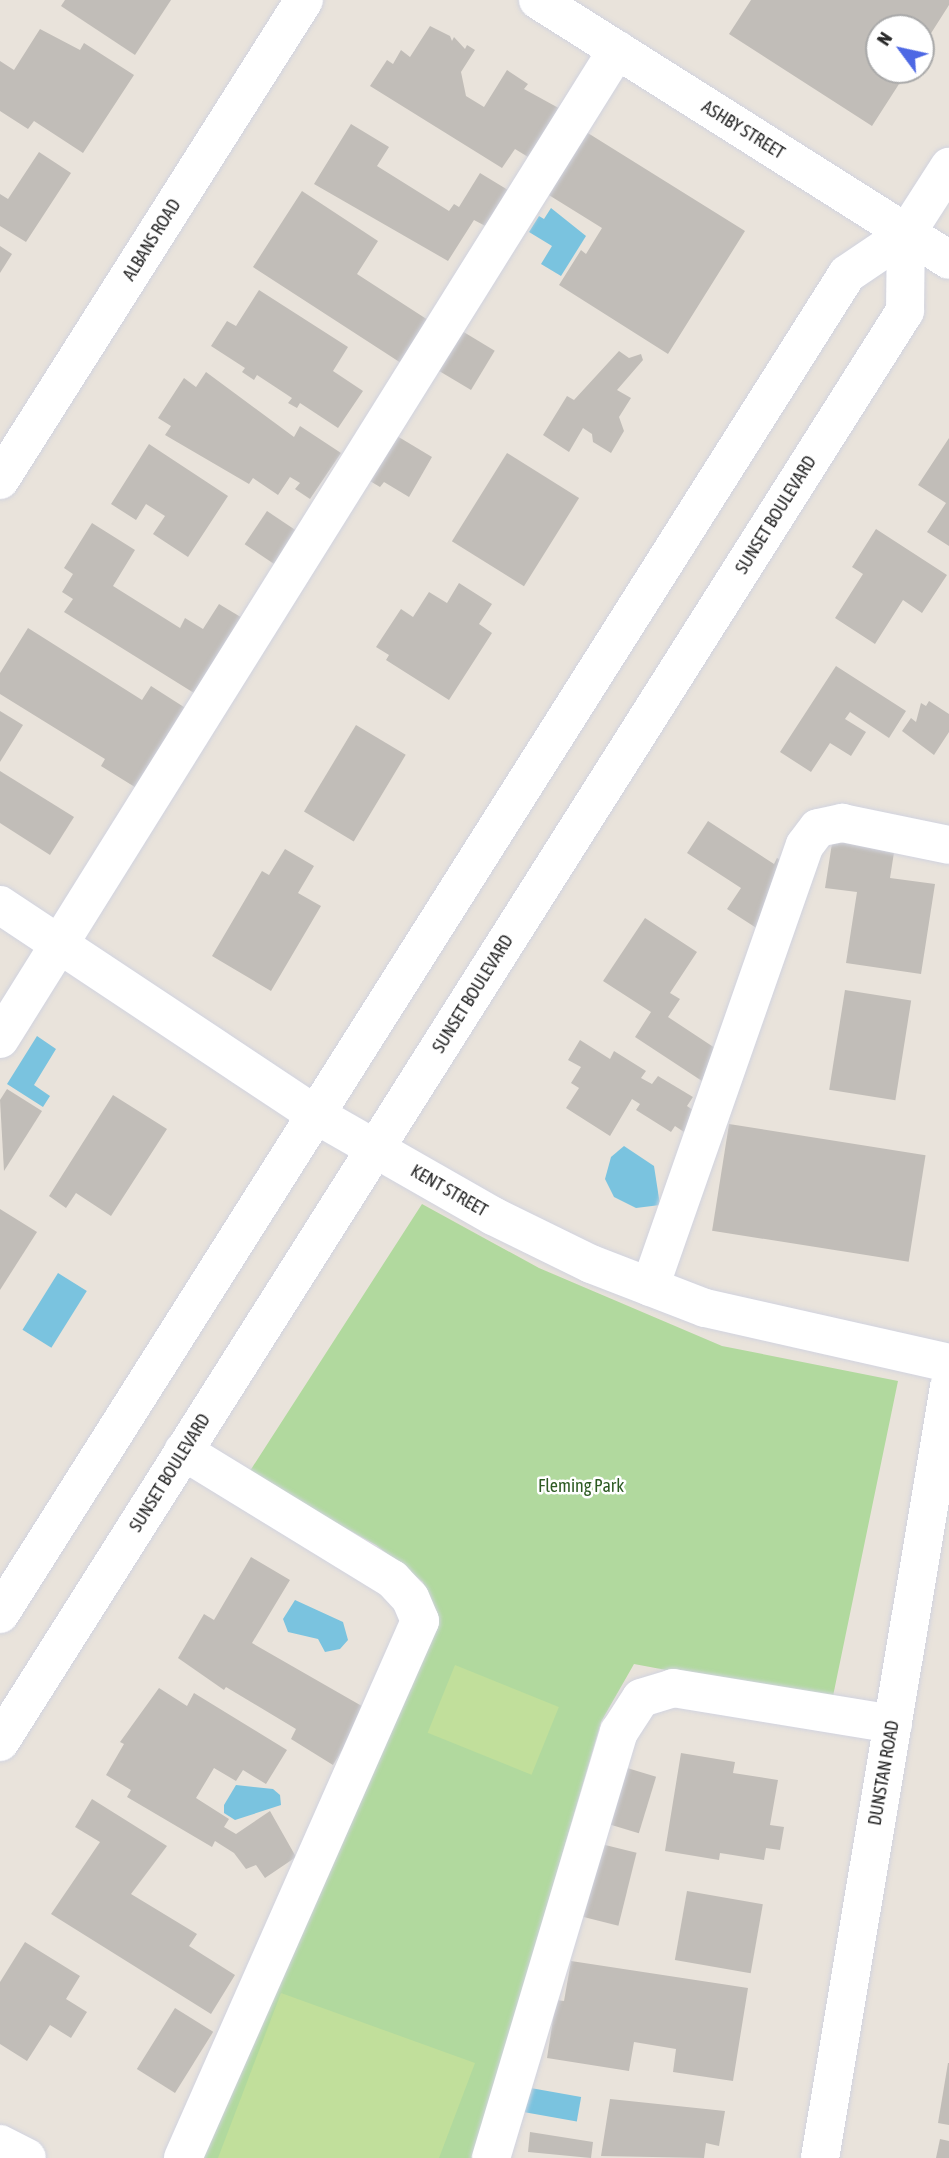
<!DOCTYPE html>
<style>
body{margin:0}
#map{position:relative;width:949px;height:2158px;overflow:hidden;background:#e9e3db;font-family:"Asap Condensed",sans-serif}
div>[style]{position:absolute}
.green>*{inset:0;background:#b1d99e}
.pitch>*{inset:0;background:#c1df9b;transform-origin:0 0}
.water>*{inset:0;background:#7ac3df;transform-origin:0 0}
.building>*{inset:0;background:#c1bdb8;transform-origin:0 0}
.roads{filter:drop-shadow(0 0 2px #d1d3df) drop-shadow(0 0 2px #d1d3df)}
.minor>*{height:38px;margin:-19px;padding:0 19px;transform-origin:19px;border-radius:19px;background:#fff}
span{translate:-50% -50%;white-space:nowrap;text-align:center;line-height:1.15;-webkit-text-stroke:5px #fff;paint-order:stroke}
.street-label{font-size:18px;color:#282828}
.park-label{font-size:18px;color:#2d5b22}
.north{position:absolute;left:865px;top:14px;width:70px;height:70px;box-sizing:border-box;background:#fff;border:2px solid #a9a9a9;border-radius:50%;rotate:303deg;font-size:19px;font-weight:700;line-height:28px;text-align:center;color:#282828}
.north::after{content:'';display:block;margin:auto;width:24px;height:32px;background:#4d68e4;clip-path:polygon(50% 0,100% 100%,50% 72%,0 100%)}
</style>
<div id="map">
<div class="green">
<div style="clip-path:polygon(422px 1204px,539px 1268px,722px 1346px,898px 1381px,832px 1701px,634px 1664px,601px 1722px,473px 2158px,202px 2158px,434px 1625px,423px 1582px,376px 1545px,248px 1474px)"></div>
</div>
<div class="pitch">
<div style="left:455px;top:1665px;width:112px;height:73px;rotate:22deg"></div>
<div style="clip-path:polygon(281px 1993px,475px 2063px,439px 2158px,218px 2158px)"></div>
</div>
<div class="water">
<div style="clip-path:polygon(551px 208px,586px 236px,561px 276px,541px 264px,552px 246px,529px 232px,539px 216px,544px 219px)"></div>
<div style="clip-path:polygon(37px 1036px,56px 1049px,34px 1085px,50px 1096px,43px 1107px,7px 1084px)"></div>
<div style="clip-path:polygon(624px 1146px,654px 1166px,660px 1205px,636px 1208px,614px 1197px,605px 1179px,611px 1157px)"></div>
<div style="left:58px;top:1273px;width:34px;height:67px;rotate:32deg"></div>
<div style="clip-path:polygon(295px 1600px,343px 1622px,348px 1640px,340px 1649px,325px 1652px,318px 1639px,288px 1632px,283px 1619px)"></div>
<div style="clip-path:polygon(236px 1785px,273px 1789px,280px 1795px,281px 1805px,235px 1820px,224px 1813px,224px 1805px)"></div>
<div style="left:525px;top:2087px;width:57px;height:25px;rotate:10deg"></div>
</div>
<div class="building">
<div style="clip-path:polygon(65px 0,171px 0,135px 55px,67px 10px,61px 6px)"></div>
<div style="clip-path:polygon(751px 0,949px 0,949px 5px,921px 49px,921px 28px,879px 28px,879px 70px,908px 70px,872px 126px,729px 34px)"></div>
<div style="clip-path:polygon(430px 26px,450px 36px,452px 41px,454px 37px,465px 49px,467px 45px,475px 50px,461px 72px,466px 96px,484px 107px,507px 70px,528px 84px,524px 89px,564px 111px,533px 160px,515px 149px,502px 168px,370px 86px,387px 60px,393px 64px,401px 50px,410px 57px)"></div>
<div style="clip-path:polygon(40px 29px,80px 50px,84px 43px,134px 75px,83px 153px,34px 121px,28px 129px,0 111px,0 61px,14px 70px)"></div>
<div style="clip-path:polygon(351px 124px,389px 147px,377px 166px,449px 211px,454px 204px,459px 207px,480px 173px,513px 193px,491px 229px,474px 220px,448px 261px,314px 184px)"></div>
<div style="clip-path:polygon(583px 130px,745px 231px,668px 354px,559px 285px,581px 250px,586px 254px,602px 228px,544px 192px)"></div>
<div style="clip-path:polygon(39px 152px,71px 173px,26px 242px,0 226px,0 194px,8px 199px)"></div>
<div style="clip-path:polygon(302px 191px,378px 241px,357px 274px,428px 320px,401px 363px,253px 267px)"></div>
<div style="clip-path:polygon(0 246px,12px 254px,0 273px)"></div>
<div style="clip-path:polygon(259px 290px,348px 347px,333px 371px,363px 391px,338px 428px,300px 403px,297px 408px,288px 403px,292px 398px,257px 375px,254px 380px,242px 372px,245px 368px,211px 346px,227px 321px,236px 326px)"></div>
<div style="left:457px;top:328px;width:44px;height:46px;rotate:31deg"></div>
<div style="clip-path:polygon(619px 351px,629px 358px,641px 354px,643px 360px,617px 390px,631px 398px,619px 417px,624px 431px,611px 453px,593px 442px,592px 434px,583px 428px,569px 452px,543px 435px,567px 396px,574px 400px)"></div>
<div style="clip-path:polygon(206px 372px,294px 437px,300px 426px,341px 453px,310px 499px,295px 489px,300px 483px,290px 477px,278px 495px,253px 478px,249px 484px,165px 435px,171px 426px,158px 418px,184px 378px,196px 387px)"></div>
<div style="clip-path:polygon(392px 433px,432px 457px,409px 497px,384px 482px,380px 487px,370px 481px)"></div>
<div style="clip-path:polygon(949px 438px,949px 546px,927px 532px,946px 503px,918px 485px)"></div>
<div style="clip-path:polygon(149px 444px,228px 496px,188px 557px,153px 534px,165px 516px,146px 504px,136px 520px,111px 504px)"></div>
<div style="left:507px;top:453px;width:85px;height:104px;rotate:32deg"></div>
<div style="left:267px;top:511px;width:40px;height:40px;rotate:34deg"></div>
<div style="clip-path:polygon(92px 523px,135px 550px,113px 586px,180px 628px,185px 618px,203px 629px,219px 604px,249px 622px,202px 698px,64px 612px,73px 599px,62px 592px,73px 574px,64px 568px)"></div>
<div style="clip-path:polygon(876px 529px,947px 575px,922px 613px,903px 600px,875px 644px,835px 618px,863px 574px,852px 567px)"></div>
<div style="clip-path:polygon(459px 583px,492px 604px,479px 624px,492px 633px,449px 700px,386px 660px,389px 655px,376px 647px,401px 609px,413px 617px,429px 592px,447px 603px)"></div>
<div style="clip-path:polygon(28px 628px,142px 700px,151px 686px,187px 709px,138px 789px,101px 766px,105px 759px,0 694px,0 673px)"></div>
<div style="clip-path:polygon(836px 666px,906px 711px,889px 738px,850px 712px,845px 719px,866px 732px,851px 756px,830px 743px,811px 772px,780px 752px)"></div>
<div style="clip-path:polygon(929px 701px,949px 714px,949px 732px,934px 755px,902px 731px,911px 718px,916px 722px,921px 703px,926px 706px)"></div>
<div style="clip-path:polygon(0 711px,23px 725px,0 762px)"></div>
<div style="left:356px;top:725px;width:58px;height:101px;rotate:31deg"></div>
<div style="clip-path:polygon(0 771px,74px 817px,50px 855px,0 823px)"></div>
<div style="clip-path:polygon(708px 821px,774px 864px,777px 858px,794px 869px,761px 931px,727px 909px,741px 888px,687px 853px)"></div>
<div style="clip-path:polygon(833px 837px,895px 846px,890px 878px,935px 884px,921px 974px,846px 963px,857px 892px,825px 888px)"></div>
<div style="clip-path:polygon(285px 849px,314px 866px,298px 893px,321px 906px,271px 991px,212px 956px,262px 871px,269px 875px)"></div>
<div style="clip-path:polygon(645px 918px,697px 952px,670px 993px,680px 999px,668px 1017px,721px 1052px,702px 1081px,635px 1037px,651px 1012px,603px 981px)"></div>
<div style="left:845px;top:990px;width:67px;height:101px;rotate:9deg"></div>
<div style="clip-path:polygon(580px 1040px,610px 1059px,614px 1051px,646px 1071px,641px 1078px,652px 1084px,658px 1076px,693px 1097px,687px 1106px,697px 1113px,684px 1132px,675px 1126px,671px 1132px,636px 1110px,640px 1104px,632px 1099px,610px 1136px,566px 1108px,579px 1088px,571px 1083px,581px 1067px,568px 1060px)"></div>
<div style="clip-path:polygon(7px 1089px,42px 1111px,4px 1171px,0 1100px)"></div>
<div style="clip-path:polygon(113px 1095px,167px 1129px,111px 1216px,76px 1193px,66px 1208px,49px 1196px)"></div>
<div style="left:729px;top:1124px;width:199px;height:108px;rotate:9deg"></div>
<div style="clip-path:polygon(0 1209px,37px 1232px,0 1290px)"></div>
<div style="clip-path:polygon(251px 1557px,290px 1580px,252px 1643px,367px 1709px,333px 1765px,291px 1739px,296px 1729px,226px 1687px,224px 1690px,178px 1658px,204px 1614px,214px 1620px)"></div>
<div style="clip-path:polygon(159px 1688px,187px 1706px,194px 1693px,287px 1750px,266px 1784px,243px 1770px,236px 1781px,214px 1768px,196px 1798px,229px 1819px,224px 1827px,236px 1834px,270px 1811px,296px 1857px,265px 1878px,256px 1865px,246px 1869px,234px 1853px,215px 1841px,212px 1847px,127px 1797px,131px 1790px,106px 1775px,124px 1744px,120px 1742px)"></div>
<div style="clip-path:polygon(681px 1753px,735px 1762px,733px 1773px,778px 1780px,770px 1825px,784px 1827px,780px 1850px,766px 1848px,764px 1860px,720px 1853px,719px 1860px,665px 1851px)"></div>
<div style="left:614px;top:1764px;width:44px;height:59px;rotate:17deg"></div>
<div style="clip-path:polygon(92px 1799px,167px 1846px,131px 1894px,197px 1934px,189px 1946px,235px 1975px,211px 2014px,51px 1914px,100px 1842px,75px 1827px)"></div>
<div style="left:589px;top:1841px;width:49px;height:75px;rotate:14deg"></div>
<div style="left:687px;top:1891px;width:77px;height:70px;rotate:10deg"></div>
<div style="clip-path:polygon(25px 1942px,80px 1976px,66px 1999px,87px 2012px,71px 2038px,50px 2025px,27px 2061px,0 2044px,0 1982px)"></div>
<div style="clip-path:polygon(571px 1961px,748px 1988px,733px 2081px,673px 2072px,676px 2049px,634px 2042px,629px 2071px,547px 2058px,556px 2000px,564px 2001px)"></div>
<div style="left:175px;top:2008px;width:45px;height:72px;rotate:32deg"></div>
<div style="clip-path:polygon(948px 2063px,949px 2063px,949px 2125px,938px 2123px)"></div>
<div style="clip-path:polygon(610px 2099px,725px 2111px,719px 2146px,706px 2143px,704px 2158px,601px 2156px)"></div>
<div style="clip-path:polygon(530px 2132px,593px 2142px,591px 2158px,528px 2152px)"></div>
<div style="clip-path:polygon(940px 2139px,949px 2141px,949px 2158px,936px 2158px)"></div>
</div>
<div class="roads">
<div class="minor">
<div style="left:538px;top:0;width:486px;rotate:32.3deg"></div>
<div style="left:0;top:480px;width:568px;rotate:-57.65deg"></div>
<div style="left:0;top:905px;width:379px;rotate:33.6deg"></div>
<div style="left:316px;top:1115px;width:204px;rotate:29.7deg"></div>
<div style="left:493px;top:1216px;width:109px;rotate:26.1deg"></div>
<div style="left:591px;top:1264px;width:122px;rotate:21.1deg"></div>
<div style="left:705px;top:1308px;width:250px;rotate:12.7deg"></div>
<div style="left:0;top:1039px;width:1166px;rotate:-58.04deg"></div>
<div style="left:650px;top:1287px;width:468px;rotate:-70.7deg"></div>
<div style="left:805px;top:845px;width:21px;rotate:-53deg"></div>
<div style="left:818px;top:828px;width:25px;rotate:-12deg"></div>
<div style="left:842px;top:823px;width:109px;rotate:11.6deg"></div>
<div style="left:0;top:1614px;width:1585px;rotate:-57.7deg"></div>
<div style="left:847px;top:274px;width:71px;rotate:-34.1deg"></div>
<div style="left:906px;top:234px;width:80px;rotate:-57.3deg"></div>
<div style="left:0;top:1742px;width:1693px;rotate:-57.69deg"></div>
<div style="left:905px;top:311px;width:77px;rotate:-89.3deg"></div>
<div style="left:0;top:2144px;width:30px;rotate:27deg"></div>
<div style="left:183px;top:2158px;width:587px;rotate:-66.19deg"></div>
<div style="left:420px;top:1621px;width:25px;rotate:-113deg"></div>
<div style="left:410px;top:1598px;width:26px;rotate:-133deg"></div>
<div style="left:392px;top:1579px;width:245px;rotate:-148.5deg"></div>
<div style="left:491px;top:2158px;width:445px;rotate:-73.3deg"></div>
<div style="left:619px;top:1732px;width:40px;rotate:-57.1deg"></div>
<div style="left:641px;top:1698px;width:34px;rotate:-17deg"></div>
<div style="left:673px;top:1688px;width:223px;rotate:9.3deg"></div>
<div style="left:820px;top:2158px;width:782px;rotate:-80.5deg"></div>
</div>
</div>
<div class="street-label">
<span style="left:743px;top:130px;rotate:32deg">ASHBY STREET</span>
<span style="left:152px;top:240px;rotate:-58deg">ALBANS ROAD</span>
<span style="left:776px;top:515px;rotate:-58deg">SUNSET BOULEVARD</span>
<span style="left:473px;top:994px;rotate:-58deg">SUNSET BOULEVARD</span>
<span style="left:449px;top:1191px;rotate:30deg">KENT STREET</span>
<span style="left:170px;top:1473px;rotate:-58deg">SUNSET BOULEVARD</span>
<span style="left:884px;top:1773px;rotate:-80deg">DUNSTAN ROAD</span>
</div>
<div class="park-label">
<span style="left:581px;top:1486px">Fleming Park</span>
</div>
<div class="north">N</div>
</div>
